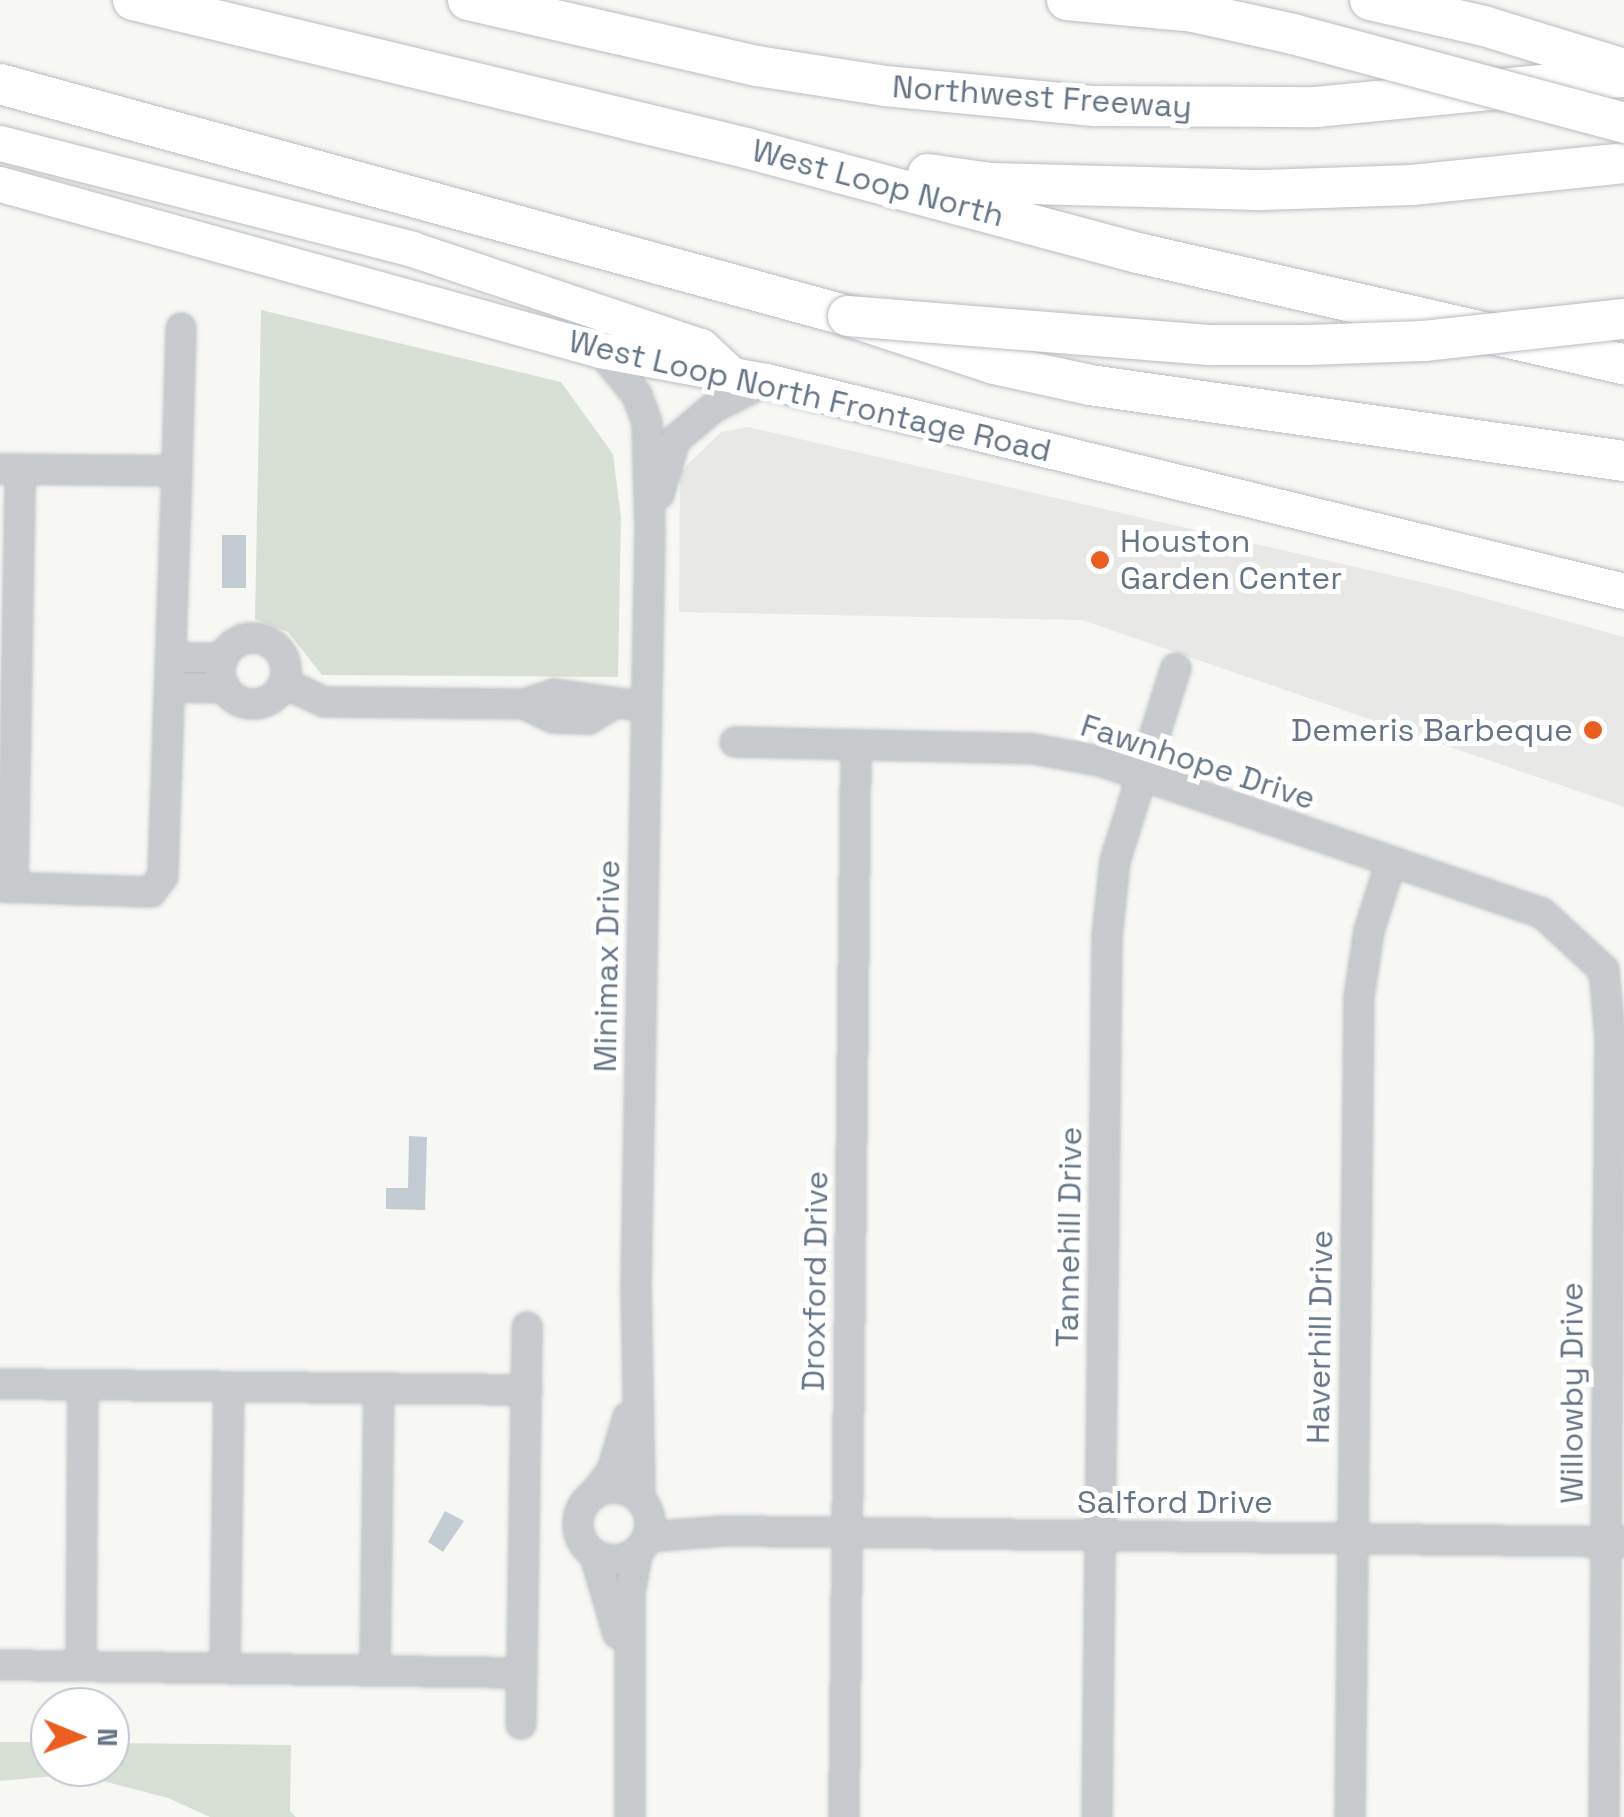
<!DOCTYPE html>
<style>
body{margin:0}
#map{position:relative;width:1624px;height:1817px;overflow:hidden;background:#f7f8f4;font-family:"Space Grotesk",sans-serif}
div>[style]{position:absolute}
.built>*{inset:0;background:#e8e9e7}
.green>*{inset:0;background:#d8e0d5}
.water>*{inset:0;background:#c3ccd2;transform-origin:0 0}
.roads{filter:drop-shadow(0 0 2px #babec2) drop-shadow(0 0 2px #babec2)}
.minor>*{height:28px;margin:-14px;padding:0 14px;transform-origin:14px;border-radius:14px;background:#c7cbce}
.minor>.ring{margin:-14px;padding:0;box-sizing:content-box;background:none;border:28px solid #c7cbce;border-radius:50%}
.major>*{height:35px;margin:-17.5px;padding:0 17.5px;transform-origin:17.5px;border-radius:17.5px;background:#fff}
.highway>*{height:40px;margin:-20px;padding:0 20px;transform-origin:20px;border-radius:20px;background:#fff}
.bridges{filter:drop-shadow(0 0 2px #b9bcc0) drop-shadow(0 0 2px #b9bcc0)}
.highway-bridge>*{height:40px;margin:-20px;padding:0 20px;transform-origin:20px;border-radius:20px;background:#fff}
.dots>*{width:28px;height:28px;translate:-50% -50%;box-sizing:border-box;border:5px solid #fff;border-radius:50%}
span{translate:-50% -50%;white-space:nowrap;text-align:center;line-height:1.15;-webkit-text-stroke:10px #fff;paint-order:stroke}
.street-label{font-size:32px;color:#657587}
.poi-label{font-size:32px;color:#657587}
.left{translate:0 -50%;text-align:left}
.right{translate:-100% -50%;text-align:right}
.north{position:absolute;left:30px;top:1687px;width:100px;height:100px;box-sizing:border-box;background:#fff;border:2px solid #c1c8cf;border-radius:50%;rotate:91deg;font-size:28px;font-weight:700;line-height:40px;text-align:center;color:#657587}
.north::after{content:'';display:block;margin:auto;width:35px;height:45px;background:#ec5e1f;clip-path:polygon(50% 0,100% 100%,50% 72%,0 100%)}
</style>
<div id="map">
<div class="built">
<div style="clip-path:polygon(748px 427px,1447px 588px,1624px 637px,1624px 807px,1082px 620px,679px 612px,680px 472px,721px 432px)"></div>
</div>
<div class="green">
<div style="clip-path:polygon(261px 310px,561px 382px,613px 454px,621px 518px,618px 677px,322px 675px,288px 632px,255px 619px)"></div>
<div style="clip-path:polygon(0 1742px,50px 1742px,50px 1767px,110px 1767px,110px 1743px,291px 1745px,290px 1811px,296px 1817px,210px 1817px,168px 1798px,76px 1774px,0 1781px)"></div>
</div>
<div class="water">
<div style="left:222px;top:535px;width:24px;height:53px"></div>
<div style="clip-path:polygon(409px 1136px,427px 1137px,425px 1210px,386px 1209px,386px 1188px,408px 1188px)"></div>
<div style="clip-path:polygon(445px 1511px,464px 1521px,443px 1552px,428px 1542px)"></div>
</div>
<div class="roads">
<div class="minor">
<div style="left:600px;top:350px;width:58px;rotate:50.6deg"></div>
<div style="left:637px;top:395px;width:30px;rotate:70deg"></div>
<div style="left:647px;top:423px;width:107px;rotate:88.4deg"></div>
<div style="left:650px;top:530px;width:754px;rotate:91.06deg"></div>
<div style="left:636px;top:1284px;width:215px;rotate:88.9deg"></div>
<div style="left:0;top:469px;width:177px;rotate:0.6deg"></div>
<div style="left:177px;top:471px;width:405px;rotate:92deg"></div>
<div style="left:163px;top:876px;width:20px;rotate:127deg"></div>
<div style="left:151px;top:892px;width:151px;rotate:-178.1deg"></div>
<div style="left:177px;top:471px;width:143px;rotate:-88.4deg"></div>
<div style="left:659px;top:494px;width:56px;rotate:-73.5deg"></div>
<div style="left:675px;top:440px;width:50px;rotate:-40.1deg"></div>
<div style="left:713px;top:408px;width:59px;rotate:-27deg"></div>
<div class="ring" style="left:220px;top:638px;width:38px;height:38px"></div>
<div style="left:171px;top:658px;width:52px"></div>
<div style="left:284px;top:683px;width:44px;rotate:25.4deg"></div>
<div style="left:324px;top:702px;width:200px;rotate:0.6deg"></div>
<div style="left:524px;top:704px;width:32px;rotate:-18deg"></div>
<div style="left:554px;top:694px;width:93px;rotate:8deg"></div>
<div style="left:170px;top:687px;width:55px;rotate:1deg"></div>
<div style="left:524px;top:704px;width:32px;rotate:26deg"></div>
<div style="left:553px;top:718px;width:36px;rotate:2deg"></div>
<div style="left:589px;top:719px;width:26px;rotate:-31deg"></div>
<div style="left:735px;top:742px;width:298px;rotate:1.3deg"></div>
<div style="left:1033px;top:749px;width:68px;rotate:10.2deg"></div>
<div style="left:1100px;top:761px;width:467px;rotate:19deg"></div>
<div style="left:1542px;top:913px;width:84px;rotate:42.6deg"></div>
<div style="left:13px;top:888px;width:419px;rotate:-89deg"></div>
<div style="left:0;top:1384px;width:527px;rotate:0.65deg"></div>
<div class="ring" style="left:578px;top:1488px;width:44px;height:44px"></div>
<div style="left:596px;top:1492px;width:26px;rotate:-53deg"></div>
<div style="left:612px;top:1471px;width:56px;rotate:-73.5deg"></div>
<div style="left:647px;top:1537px;width:78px;rotate:-4.4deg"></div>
<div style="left:725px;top:1531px;width:899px;rotate:0.7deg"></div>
<div style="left:595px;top:1555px;width:82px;rotate:73.8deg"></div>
<div style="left:0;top:1665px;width:522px;rotate:0.88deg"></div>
<div style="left:81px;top:1666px;width:281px;rotate:-89.6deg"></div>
<div style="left:225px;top:1668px;width:281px;rotate:-89.2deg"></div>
<div style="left:375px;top:1671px;width:282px;rotate:-89.2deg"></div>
<div style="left:521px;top:1724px;width:397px;rotate:-89.1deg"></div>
<div style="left:630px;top:1817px;width:225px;rotate:-90deg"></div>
<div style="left:630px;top:1592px;width:43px;rotate:-79.2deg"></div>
<div style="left:844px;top:1817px;width:1071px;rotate:-89.36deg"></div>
<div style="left:1097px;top:1817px;width:881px;rotate:-89.35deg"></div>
<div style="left:1107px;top:936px;width:75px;rotate:-83.9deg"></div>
<div style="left:1115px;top:861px;width:202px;rotate:-72.5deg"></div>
<div style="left:1350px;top:1817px;width:820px;rotate:-89.37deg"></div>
<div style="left:1359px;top:997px;width:67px;rotate:-81.4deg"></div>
<div style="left:1369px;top:931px;width:72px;rotate:-72.3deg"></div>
<div style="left:1604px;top:1817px;width:781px;rotate:-89.56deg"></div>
<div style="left:1610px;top:1036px;width:66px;rotate:-95.2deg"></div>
</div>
<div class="major">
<div style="left:0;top:143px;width:425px;rotate:14.4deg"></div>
<div style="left:412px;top:249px;width:305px;rotate:18.6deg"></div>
<div style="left:701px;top:346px;width:41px;rotate:43deg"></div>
<div style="left:0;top:184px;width:623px;rotate:15.46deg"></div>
<div style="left:600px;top:350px;width:169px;rotate:10.6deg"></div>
<div style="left:766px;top:381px;width:883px;rotate:13.75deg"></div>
</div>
<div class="highway">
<div style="left:133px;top:0;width:631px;rotate:13.57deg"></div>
<div style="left:746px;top:148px;width:406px;rotate:15deg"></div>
<div style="left:1138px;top:253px;width:499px;rotate:12.9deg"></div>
<div style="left:468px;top:0;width:296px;rotate:12.9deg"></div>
<div style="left:757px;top:66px;width:130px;rotate:8.9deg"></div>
<div style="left:885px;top:86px;width:210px;rotate:5.5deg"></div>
<div style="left:1094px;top:106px;width:222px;rotate:0.3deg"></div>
<div style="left:1316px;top:107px;width:309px;rotate:-5.6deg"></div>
<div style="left:1370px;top:0;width:117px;rotate:12.8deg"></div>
<div style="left:1484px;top:26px;width:146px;rotate:17.1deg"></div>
<div style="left:0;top:84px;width:879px;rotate:15.3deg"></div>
<div style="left:848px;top:316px;width:154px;rotate:18.2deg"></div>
<div style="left:994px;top:364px;width:98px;rotate:12.3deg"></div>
<div style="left:1090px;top:385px;width:539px;rotate:8.1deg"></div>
<div style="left:928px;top:174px;width:63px;rotate:8.3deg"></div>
<div style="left:990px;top:183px;width:273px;rotate:1.5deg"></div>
<div style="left:1263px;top:190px;width:149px;rotate:-1.9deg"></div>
<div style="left:1412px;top:185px;width:213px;rotate:-5.9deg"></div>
</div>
</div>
<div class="bridges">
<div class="highway-bridge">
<div style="left:1067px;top:0;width:127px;rotate:5.4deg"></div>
<div style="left:1193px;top:12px;width:102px;rotate:12.4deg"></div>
<div style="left:1293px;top:34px;width:343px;rotate:15deg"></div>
<div style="left:848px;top:316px;width:365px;rotate:4.6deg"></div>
<div style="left:1212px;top:345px;width:94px"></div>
<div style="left:1306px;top:345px;width:118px;rotate:-1.9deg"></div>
<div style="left:1424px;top:341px;width:201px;rotate:-6.3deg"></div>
</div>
</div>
<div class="dots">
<div style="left:1100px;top:560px;background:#ec5e1f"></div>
<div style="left:1593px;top:730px;background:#ec5e1f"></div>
</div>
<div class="street-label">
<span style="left:1042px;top:97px;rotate:4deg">Northwest Freeway</span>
<span style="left:878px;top:183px;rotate:15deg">West Loop North</span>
<span style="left:810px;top:396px;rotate:13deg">West Loop North Frontage Road</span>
<span style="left:1198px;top:762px;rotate:18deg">Fawnhope Drive</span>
<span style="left:607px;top:966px;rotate:-89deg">Minimax Drive</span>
<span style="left:1069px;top:1237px;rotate:-89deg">Tannehill Drive</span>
<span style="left:815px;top:1281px;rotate:-89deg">Droxford Drive</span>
<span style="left:1320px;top:1337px;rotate:-89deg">Haverhill Drive</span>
<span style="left:1572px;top:1393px;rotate:-90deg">Willowby Drive</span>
<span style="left:1175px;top:1502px">Salford Drive</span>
</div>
<div class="poi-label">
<span class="left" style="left:1120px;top:560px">Houston<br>Garden Center</span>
<span class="right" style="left:1573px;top:730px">Demeris Barbeque</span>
</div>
<div class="north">N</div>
</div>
